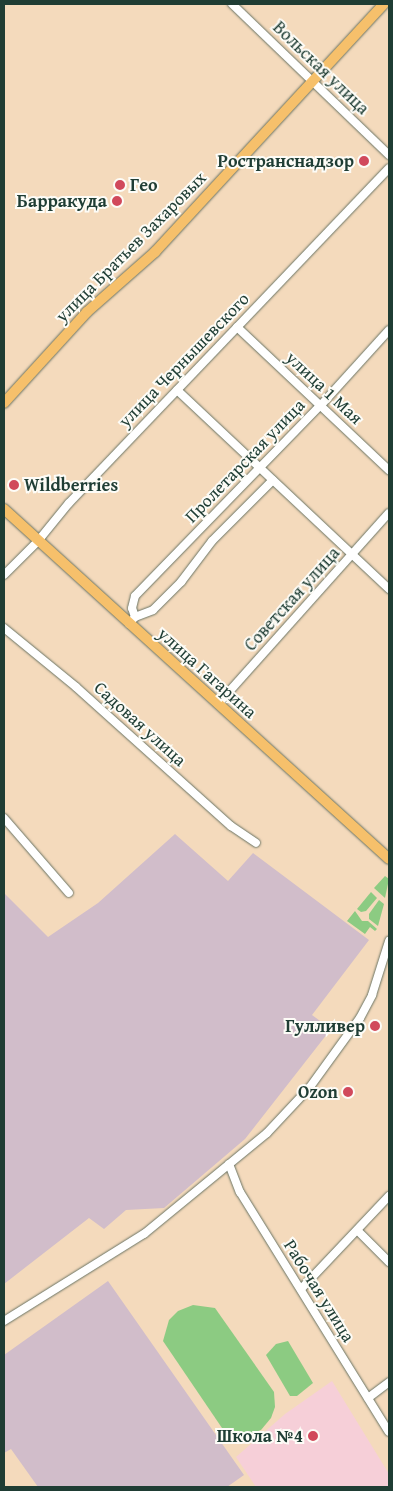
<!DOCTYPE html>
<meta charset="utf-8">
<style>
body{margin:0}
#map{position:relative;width:393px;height:1491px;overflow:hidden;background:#f4dabc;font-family:"Gentium Book Plus",serif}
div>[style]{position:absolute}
.built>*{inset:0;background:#f6cfd8}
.industrial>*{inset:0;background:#d1bdca}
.green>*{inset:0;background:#8ccb82}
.roads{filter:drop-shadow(0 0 1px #6a7464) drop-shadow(0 0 1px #6a7464)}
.minor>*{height:8px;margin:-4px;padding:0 4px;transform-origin:4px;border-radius:4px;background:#fff}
.major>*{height:10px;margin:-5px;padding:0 5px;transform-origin:5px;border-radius:5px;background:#f6c06b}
.dots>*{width:14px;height:14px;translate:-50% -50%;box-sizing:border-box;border:2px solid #fdfcf7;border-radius:50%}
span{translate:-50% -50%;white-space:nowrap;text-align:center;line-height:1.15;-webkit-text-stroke:4px #fdfcf7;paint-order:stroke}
.street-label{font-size:18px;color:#1f3d34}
.poi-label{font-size:18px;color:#1f3d34;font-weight:700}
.right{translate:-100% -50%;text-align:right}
.left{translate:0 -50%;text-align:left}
.frame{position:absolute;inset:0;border:5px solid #1f3d34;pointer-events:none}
</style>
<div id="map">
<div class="built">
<div style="clip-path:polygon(332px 1381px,389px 1474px,389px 1487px,256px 1487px,236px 1457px,285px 1414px)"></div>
</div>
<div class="industrial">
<div style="clip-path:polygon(175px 834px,228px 881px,253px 853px,369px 940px,312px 1015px,331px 1029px,245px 1139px,164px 1208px,126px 1210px,104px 1229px,89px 1218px,4px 1284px,4px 893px,48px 937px,98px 903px)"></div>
<div style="clip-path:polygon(108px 1281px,244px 1475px,227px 1487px,38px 1487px,11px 1449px,4px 1453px,4px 1355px)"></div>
</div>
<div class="green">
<div style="clip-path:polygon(385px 876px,389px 879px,385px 898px,374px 888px)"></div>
<div style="clip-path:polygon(371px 892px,377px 898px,366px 911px,361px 912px,357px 909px)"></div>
<div style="clip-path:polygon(379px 900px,384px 904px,378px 926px,369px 919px,369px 914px)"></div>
<div style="clip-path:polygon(355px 911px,362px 921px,368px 921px,377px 929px,375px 931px,370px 927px,365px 934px,347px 921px)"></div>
<div style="clip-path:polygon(193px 1305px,215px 1308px,274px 1392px,275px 1407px,271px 1418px,261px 1430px,247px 1435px,234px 1434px,222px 1428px,163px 1341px,169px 1320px,178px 1311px)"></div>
<div style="clip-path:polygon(288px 1341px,313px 1383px,297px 1396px,290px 1396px,266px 1355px,276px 1344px)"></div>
</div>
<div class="roads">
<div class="minor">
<div style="left:232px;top:4px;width:218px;rotate:43.9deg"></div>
<div style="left:237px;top:327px;width:209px;rotate:43.3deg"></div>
<div style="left:177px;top:390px;width:291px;rotate:43.2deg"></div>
<div style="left:4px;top:575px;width:48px;rotate:-45deg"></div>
<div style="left:38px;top:541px;width:49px;rotate:-50.8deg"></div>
<div style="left:69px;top:503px;width:463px;rotate:-46.3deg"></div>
<div style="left:135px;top:617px;width:19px;rotate:-21deg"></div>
<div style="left:153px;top:610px;width:40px;rotate:-45deg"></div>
<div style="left:181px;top:582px;width:51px;rotate:-52.9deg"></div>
<div style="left:212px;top:541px;width:86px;rotate:-45deg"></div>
<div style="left:129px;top:624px;width:9px;rotate:-49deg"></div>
<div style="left:135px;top:617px;width:9px;rotate:-108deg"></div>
<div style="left:132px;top:608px;width:12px;rotate:-76deg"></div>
<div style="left:135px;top:596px;width:267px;rotate:-45.8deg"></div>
<div style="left:321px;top:405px;width:101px;rotate:-47.8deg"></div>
<div style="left:4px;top:628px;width:93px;rotate:39.3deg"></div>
<div style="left:76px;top:687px;width:208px;rotate:41.9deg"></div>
<div style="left:231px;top:826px;width:30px;rotate:34deg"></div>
<div style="left:218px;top:704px;width:256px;rotate:-48.2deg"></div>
<div style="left:4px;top:818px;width:99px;rotate:49.1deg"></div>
<div style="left:229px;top:1164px;width:30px;rotate:69deg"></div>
<div style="left:240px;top:1192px;width:282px;rotate:58.2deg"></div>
<div style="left:358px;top:1231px;width:44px;rotate:45deg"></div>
<div style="left:301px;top:1289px;width:128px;rotate:-46.6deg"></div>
<div style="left:4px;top:1321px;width:165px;rotate:-31.9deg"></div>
<div style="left:144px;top:1234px;width:159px;rotate:-39.4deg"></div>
<div style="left:267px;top:1133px;width:63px;rotate:-46.9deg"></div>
<div style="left:310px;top:1087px;width:85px;rotate:-54.1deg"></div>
<div style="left:360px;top:1018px;width:26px;rotate:-62deg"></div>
<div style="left:372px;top:995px;width:57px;rotate:-72.5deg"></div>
<div style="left:368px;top:1398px;width:26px;rotate:-37deg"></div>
</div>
<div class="major">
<div style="left:4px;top:403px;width:123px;rotate:-47.6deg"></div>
<div style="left:87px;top:312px;width:91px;rotate:-41.4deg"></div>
<div style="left:155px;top:252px;width:338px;rotate:-47.3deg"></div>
<div style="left:4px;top:509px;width:520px;rotate:42.27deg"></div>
</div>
</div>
<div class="dots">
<div style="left:364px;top:161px;background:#d1495b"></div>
<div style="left:120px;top:185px;background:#d1495b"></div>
<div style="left:117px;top:201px;background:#d1495b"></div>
<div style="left:14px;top:485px;background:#d1495b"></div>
<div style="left:375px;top:1026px;background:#d1495b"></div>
<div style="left:348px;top:1092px;background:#d1495b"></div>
<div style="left:313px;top:1436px;background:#d1495b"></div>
</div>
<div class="street-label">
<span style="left:321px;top:68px;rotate:44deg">Вольская улица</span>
<span style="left:131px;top:247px;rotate:-45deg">улица Братьев Захаровых</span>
<span style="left:184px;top:360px;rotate:-46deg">улица Чернышевского</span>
<span style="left:324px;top:388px;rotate:43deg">улица 1 Мая</span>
<span style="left:245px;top:461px;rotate:-46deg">Пролетарская улица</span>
<span style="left:292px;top:599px;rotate:-48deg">Советская улица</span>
<span style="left:207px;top:673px;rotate:42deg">улица Гагарина</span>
<span style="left:140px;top:724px;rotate:42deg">Садовая улица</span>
<span style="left:319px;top:1291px;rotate:58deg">Рабочая улица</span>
</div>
<div class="poi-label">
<span class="right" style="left:354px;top:161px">Ространснадзор</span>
<span class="left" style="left:130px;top:185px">Гео</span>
<span class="right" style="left:107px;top:201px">Барракуда</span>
<span class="left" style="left:24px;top:485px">Wildberries</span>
<span class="right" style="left:365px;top:1026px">Гулливер</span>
<span class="right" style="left:338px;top:1092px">Ozon</span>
<span class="right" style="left:303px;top:1436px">Школа №4</span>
</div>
<div class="frame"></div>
</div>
